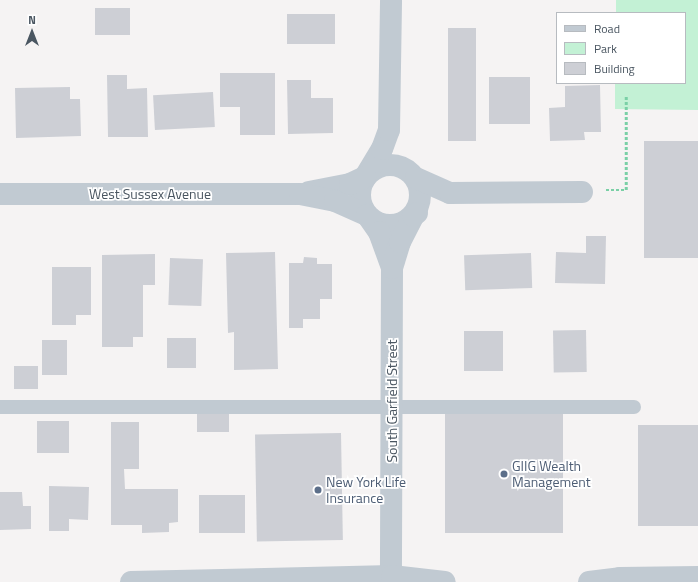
<!DOCTYPE html>
<style>
body{margin:0}
#map{position:relative;width:698px;height:582px;overflow:hidden;background:#f5f3f3;font-family:"Titillium Web",sans-serif}
div>[style]{position:absolute}
.green>*{inset:0;background:#c3f1d5}
.building>*{inset:0;background:#cdcfd5;transform-origin:0 0}
.path>*{height:2.5px;margin-top:-1.25px;transform-origin:0;background:repeating-linear-gradient(90deg,#7ad0a6 0 3px,transparent 0 5px)}
.service>*{height:14px;margin:-7px;padding:0 7px;transform-origin:7px;border-radius:7px;background:#c1cad2}
.minor>*{height:22px;margin:-11px;padding:0 11px;transform-origin:11px;border-radius:11px;background:#c1cad2}
.minor>.ring{margin:-11px;padding:0;box-sizing:content-box;background:none;border:22px solid #c1cad2;border-radius:50%}
.tertiary>*{height:22px;margin:-11px;padding:0 11px;transform-origin:11px;border-radius:11px;background:#c1cad2}
.dots>*{width:11px;height:11px;translate:-50% -50%;box-sizing:border-box;border:2px solid #fff;border-radius:50%}
span{translate:-50% -50%;white-space:nowrap;text-align:center;line-height:1.15;-webkit-text-stroke:3.5px #fff;paint-order:stroke}
.street-label{font-size:14px;color:#4a5661}
.service-label{font-size:14px;color:#4e5e75}
.left{translate:0 -50%;text-align:left}
.legend{position:absolute;left:556px;top:12px;width:130px;height:72px;box-sizing:border-box;background:#fff;border:1px solid #b7bbc0;margin:0;padding:5px 7px;list-style:none;font-size:12px;color:#4a5661}
.legend li{display:flex;align-items:center;gap:8px;height:20px}
.legend b{width:20px;border:1px solid #b7bbc0}
.north{position:absolute;left:12px;top:12px;width:40px;height:40px;-webkit-text-stroke:3px #fff;paint-order:stroke;rotate:0deg;font-size:11px;font-weight:700;line-height:16px;text-align:center;color:#4a5661}
.north::after{content:'';display:block;margin:auto;width:14px;height:18px;background:#4a5661;clip-path:polygon(50% 0,100% 100%,50% 72%,0 100%)}
</style>
<div id="map">
<div class="green">
<div style="clip-path:polygon(616px 0,698px 0,698px 110px,615px 109px,615px 83px,685px 83px,685px 13px,616px 13px)"></div>
</div>
<div class="building">
<div style="left:95px;top:8px;width:35px;height:27px"></div>
<div style="left:335px;top:14px;width:30px;height:48px;rotate:90deg"></div>
<div style="left:448px;top:28px;width:28px;height:113px"></div>
<div style="clip-path:polygon(220px 73px,275px 73px,275px 135px,240px 135px,240px 107px,220px 107px)"></div>
<div style="clip-path:polygon(107px 75px,127px 75px,127px 89px,147px 88px,148px 137px,108px 137px)"></div>
<div style="left:489px;top:77px;width:41px;height:47px"></div>
<div style="clip-path:polygon(287px 80px,311px 80px,311px 98px,333px 98px,333px 133px,288px 134px)"></div>
<div style="clip-path:polygon(600px 85px,601px 132px,584px 132px,585px 140px,550px 141px,549px 108px,565px 107px,565px 86px)"></div>
<div style="clip-path:polygon(70px 87px,70px 99px,80px 99px,81px 136px,16px 138px,15px 88px)"></div>
<div style="left:213px;top:92px;width:35px;height:60px;rotate:87deg"></div>
<div style="left:644px;top:141px;width:54px;height:117px"></div>
<div style="clip-path:polygon(586px 236px,606px 236px,605px 284px,555px 283px,556px 252px,586px 253px)"></div>
<div style="clip-path:polygon(275px 252px,278px 369px,234px 370px,234px 332px,228px 333px,226px 253px)"></div>
<div style="left:531px;top:253px;width:35px;height:67px;rotate:88deg"></div>
<div style="clip-path:polygon(155px 254px,155px 285px,143px 285px,143px 337px,133px 337px,133px 347px,102px 347px,102px 255px)"></div>
<div style="clip-path:polygon(304px 257px,317px 258px,317px 264px,332px 264px,332px 299px,320px 299px,320px 319px,303px 319px,303px 328px,289px 328px,289px 263px,303px 263px)"></div>
<div style="left:170px;top:258px;width:33px;height:47px;rotate:2deg"></div>
<div style="clip-path:polygon(52px 267px,91px 267px,91px 315px,76px 315px,76px 325px,52px 325px)"></div>
<div style="left:586px;top:330px;width:42px;height:33px;rotate:89deg"></div>
<div style="left:464px;top:331px;width:39px;height:40px"></div>
<div style="left:167px;top:338px;width:29px;height:30px"></div>
<div style="left:42px;top:340px;width:25px;height:35px"></div>
<div style="left:14px;top:366px;width:24px;height:23px"></div>
<div style="left:197px;top:411px;width:32px;height:21px"></div>
<div style="left:563px;top:414px;width:119px;height:118px;rotate:90deg"></div>
<div style="left:37px;top:421px;width:32px;height:32px"></div>
<div style="clip-path:polygon(111px 422px,139px 422px,139px 469px,124px 469px,125px 489px,178px 489px,178px 522px,169px 523px,169px 532px,142px 533px,142px 525px,111px 525px)"></div>
<div style="left:698px;top:425px;width:101px;height:60px;rotate:90deg"></div>
<div style="left:341px;top:433px;width:107px;height:86px;rotate:89deg"></div>
<div style="clip-path:polygon(49px 486px,89px 487px,88px 520px,69px 519px,69px 531px,49px 531px)"></div>
<div style="clip-path:polygon(0 492px,22px 492px,23px 506px,31px 506px,31px 529px,0 530px)"></div>
<div style="left:199px;top:495px;width:46px;height:38px"></div>
</div>
<div class="path">
<div style="left:606px;top:190px;width:20px"></div>
<div style="left:626px;top:190px;width:94px;rotate:-90deg"></div>
</div>
<div class="service">
<div style="left:0;top:407px;width:634px"></div>
</div>
<div class="minor">
<div class="ring" style="left:360px;top:165px;width:38px;height:38px"></div>
<div style="left:365px;top:177px;width:33px;rotate:-59deg"></div>
<div style="left:382px;top:149px;width:20px;rotate:-70deg"></div>
<div style="left:389px;top:130px;width:130px;rotate:-89.1deg"></div>
<div style="left:416px;top:178px;width:37px;rotate:24deg"></div>
<div style="left:450px;top:193px;width:132px;rotate:-0.4deg"></div>
<div style="left:309px;top:192px;width:42px;rotate:-11deg"></div>
<div style="left:350px;top:184px;width:17px;rotate:-25deg"></div>
<div style="left:0;top:194px;width:300px"></div>
<div style="left:300px;top:194px;width:36px;rotate:11deg"></div>
<div style="left:335px;top:201px;width:35px;rotate:24deg"></div>
<div style="left:367px;top:215px;width:21px;rotate:55deg"></div>
<div style="left:379px;top:232px;width:38px;rotate:70deg"></div>
<div style="left:392px;top:268px;width:314px;rotate:90.2deg"></div>
<div style="left:392px;top:268px;width:27px;rotate:-73deg"></div>
<div style="left:400px;top:242px;width:29px;rotate:-63deg"></div>
<div style="left:413px;top:216px;width:5px;rotate:-37deg"></div>
</div>
<div class="tertiary">
<div style="left:131px;top:582px;width:261px;rotate:-1.3deg"></div>
<div style="left:392px;top:576px;width:53px;rotate:6.5deg"></div>
<div style="left:589px;top:582px;width:31px;rotate:-7deg"></div>
<div style="left:620px;top:578px;width:78px;rotate:-0.7deg"></div>
</div>
<div class="dots">
<div style="left:504px;top:474px;background:#5c6f8a"></div>
<div style="left:318px;top:490px;background:#5c6f8a"></div>
</div>
<div class="street-label">
<span style="left:150px;top:194px">West Sussex Avenue</span>
<span style="left:392px;top:401px;rotate:-90deg">South Garfield Street</span>
</div>
<div class="service-label">
<span class="left" style="left:512px;top:474px">GIIG Wealth<br>Management</span>
<span class="left" style="left:326px;top:490px">New York Life<br>Insurance</span>
</div>
<ul class="legend">
<li><b style="height:5px;background:#c1cad2"></b>Road</li>
<li><b style="height:11px;background:#c3f1d5"></b>Park</li>
<li><b style="height:11px;background:#cdcfd5"></b>Building</li>
</ul>
<div class="north">N</div>
</div>
